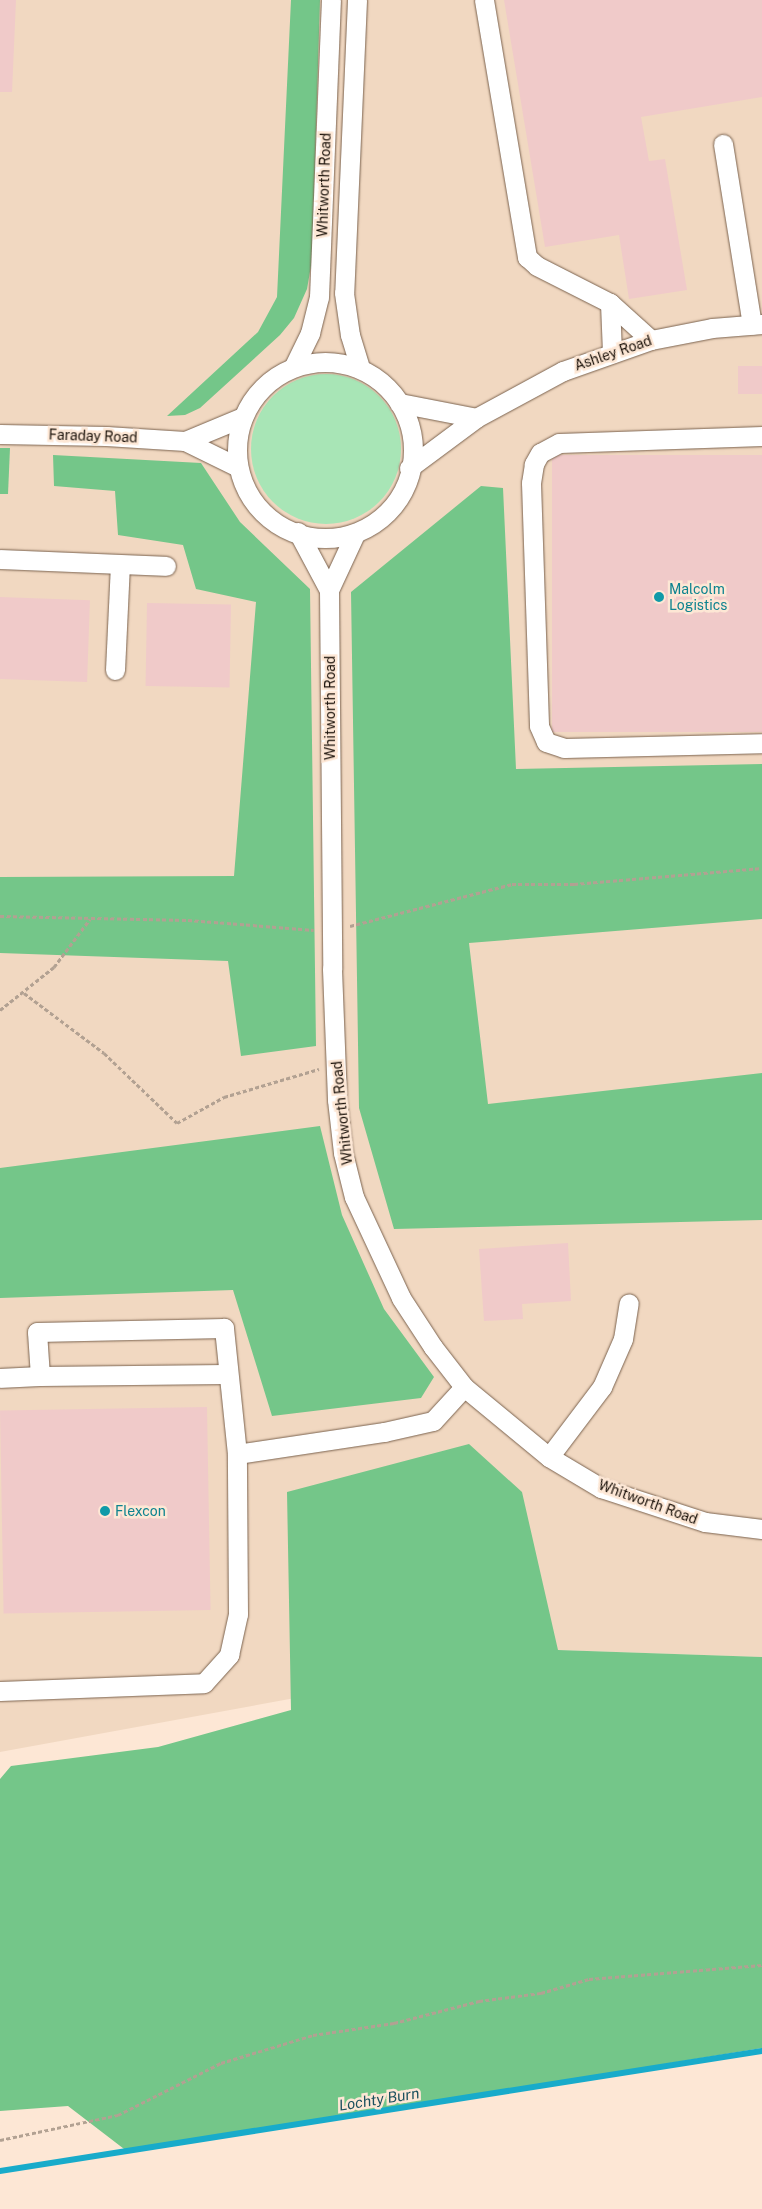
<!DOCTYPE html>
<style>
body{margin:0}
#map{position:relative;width:762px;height:2209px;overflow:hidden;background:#fde7d5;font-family:"Public Sans",sans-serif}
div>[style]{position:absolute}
.built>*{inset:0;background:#f1d8c1}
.green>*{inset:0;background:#a8e5b6}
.round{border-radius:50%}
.forest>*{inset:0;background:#74c689}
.stream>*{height:5.5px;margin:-2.75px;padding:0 2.75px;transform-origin:2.75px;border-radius:2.75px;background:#18abca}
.building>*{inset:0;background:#f0cac9;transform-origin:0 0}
.path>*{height:3px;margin-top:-1.5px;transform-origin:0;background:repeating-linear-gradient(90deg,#b2a192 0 4px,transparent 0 6.5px)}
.roads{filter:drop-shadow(0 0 1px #7b634f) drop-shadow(0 0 1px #7b634f)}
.minor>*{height:19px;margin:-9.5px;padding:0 9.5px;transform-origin:9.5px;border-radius:9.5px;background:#fff}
.minor>.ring{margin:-9.5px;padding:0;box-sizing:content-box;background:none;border:19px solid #fff;border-radius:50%}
.dots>*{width:14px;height:14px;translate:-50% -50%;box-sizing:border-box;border:2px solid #fde7d5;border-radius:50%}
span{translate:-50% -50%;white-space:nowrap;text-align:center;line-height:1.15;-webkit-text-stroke:5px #fde7d5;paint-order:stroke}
.street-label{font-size:14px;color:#1b120a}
.culture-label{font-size:14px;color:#0d838f}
.left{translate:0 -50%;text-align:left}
.water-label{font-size:15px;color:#1b505e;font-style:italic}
</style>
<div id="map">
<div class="built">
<div style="clip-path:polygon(0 0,762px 0,762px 1657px,558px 1650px,0 1752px)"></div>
</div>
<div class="green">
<div class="round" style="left:251px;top:374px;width:150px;height:150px"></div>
</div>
<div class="forest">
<div style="clip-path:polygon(291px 0,320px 0,312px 260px,307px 289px,294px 318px,280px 335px,200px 408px,185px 415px,167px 416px,258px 332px,277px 297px)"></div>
<div style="clip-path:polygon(0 448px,10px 448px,8px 494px,0 494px)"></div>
<div style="clip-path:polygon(53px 455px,201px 463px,240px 522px,310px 589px,316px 1046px,241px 1056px,228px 961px,0 953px,0 877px,234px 876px,256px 602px,196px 589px,183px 545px,118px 535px,115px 491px,54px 486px)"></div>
<div style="clip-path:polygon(481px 486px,503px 488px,516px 769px,762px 764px,762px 919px,469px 943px,488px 1104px,762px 1073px,762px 1220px,394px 1229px,359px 1108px,351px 592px)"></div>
<div style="clip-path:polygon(320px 1126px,342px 1215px,384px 1309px,434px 1377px,421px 1398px,272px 1416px,233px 1290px,0 1298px,0 1168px)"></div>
<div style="clip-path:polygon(469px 1444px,522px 1492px,558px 1650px,762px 1657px,762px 2048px,128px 2152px,68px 2106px,0 2111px,0 1779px,11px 1766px,158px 1747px,291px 1710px,287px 1492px)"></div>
</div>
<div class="stream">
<div style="left:0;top:2171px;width:771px;rotate:-8.95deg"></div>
</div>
<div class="building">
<div style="clip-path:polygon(0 0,16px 0,12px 92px,0 92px)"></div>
<div style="clip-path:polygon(504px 0,762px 0,762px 97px,641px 117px,649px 161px,665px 159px,687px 290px,629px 299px,619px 235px,545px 247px)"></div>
<div style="left:738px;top:366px;width:24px;height:28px"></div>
<div style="left:762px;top:455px;width:277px;height:210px;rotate:90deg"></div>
<div style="left:0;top:597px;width:90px;height:82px;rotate:2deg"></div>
<div style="left:147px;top:603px;width:84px;height:83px;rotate:1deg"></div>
<div style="clip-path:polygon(568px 1243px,571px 1301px,522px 1304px,523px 1319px,484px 1321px,479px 1249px)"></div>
<div style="left:207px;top:1407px;width:203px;height:207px;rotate:89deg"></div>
</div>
<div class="path">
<div style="left:0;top:916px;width:188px;rotate:1.2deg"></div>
<div style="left:188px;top:920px;width:126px;rotate:4.5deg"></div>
<div style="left:350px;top:926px;width:167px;rotate:-14.5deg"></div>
<div style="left:512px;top:884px;width:62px"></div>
<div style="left:574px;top:884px;width:189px;rotate:-4.9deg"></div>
<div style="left:24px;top:993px;width:100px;rotate:36.9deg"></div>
<div style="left:104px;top:1053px;width:101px;rotate:43.8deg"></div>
<div style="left:177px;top:1123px;width:54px;rotate:-29deg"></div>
<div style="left:224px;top:1097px;width:99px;rotate:-16.4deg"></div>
<div style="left:0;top:1010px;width:69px;rotate:-38.5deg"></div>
<div style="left:54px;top:967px;width:60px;rotate:-53.1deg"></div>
<div style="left:0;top:2140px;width:121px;rotate:-12deg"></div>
<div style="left:118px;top:2115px;width:115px;rotate:-26.8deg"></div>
<div style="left:221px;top:2063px;width:96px;rotate:-16.9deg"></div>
<div style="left:313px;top:2035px;width:82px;rotate:-8.4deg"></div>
<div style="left:394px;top:2023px;width:88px;rotate:-14.5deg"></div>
<div style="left:479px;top:2001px;width:63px;rotate:-7.4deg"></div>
<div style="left:541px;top:1993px;width:50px;rotate:-16.3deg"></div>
<div style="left:589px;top:1979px;width:174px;rotate:-4.6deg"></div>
</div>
<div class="roads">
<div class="minor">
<div style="left:357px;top:0;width:293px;rotate:92.5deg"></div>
<div style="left:344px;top:293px;width:42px;rotate:81.9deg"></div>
<div style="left:350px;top:335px;width:34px;rotate:73deg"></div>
<div style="left:484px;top:0;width:261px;rotate:80.5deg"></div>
<div style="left:527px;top:257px;width:13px;rotate:42deg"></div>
<div style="left:537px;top:266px;width:82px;rotate:26.9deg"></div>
<div style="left:610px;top:303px;width:55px;rotate:42.1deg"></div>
<div style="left:723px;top:144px;width:183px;rotate:80.9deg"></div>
<div style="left:610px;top:303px;width:49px;rotate:87.7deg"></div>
<div class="ring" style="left:237px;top:362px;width:157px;height:157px"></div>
<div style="left:294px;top:366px;width:37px;rotate:-64deg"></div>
<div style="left:310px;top:333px;width:37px;rotate:-76deg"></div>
<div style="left:319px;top:297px;width:297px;rotate:-87.7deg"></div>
<div style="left:399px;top:403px;width:78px;rotate:11deg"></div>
<div style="left:0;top:434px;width:106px;rotate:1.1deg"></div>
<div style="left:106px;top:436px;width:79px;rotate:3.6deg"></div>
<div style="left:185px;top:441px;width:59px;rotate:26.1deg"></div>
<div style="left:762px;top:436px;width:203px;rotate:178deg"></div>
<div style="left:559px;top:443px;width:21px;rotate:152deg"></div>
<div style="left:540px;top:453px;width:13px;rotate:119deg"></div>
<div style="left:534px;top:464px;width:19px;rotate:99deg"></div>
<div style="left:531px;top:483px;width:243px;rotate:88.1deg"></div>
<div style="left:539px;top:726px;width:17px;rotate:66deg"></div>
<div style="left:546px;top:742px;width:19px;rotate:18deg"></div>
<div style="left:564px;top:748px;width:198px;rotate:-1.4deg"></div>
<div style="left:185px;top:441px;width:63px;rotate:-22.5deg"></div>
<div style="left:409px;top:468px;width:84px;rotate:-36.7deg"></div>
<div style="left:476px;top:418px;width:99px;rotate:-28.4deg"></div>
<div style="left:563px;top:371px;width:93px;rotate:-19.4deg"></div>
<div style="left:651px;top:340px;width:62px;rotate:-11.1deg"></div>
<div style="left:712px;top:328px;width:50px;rotate:-4.6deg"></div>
<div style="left:298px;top:532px;width:66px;rotate:61.9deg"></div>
<div style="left:355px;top:534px;width:62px;rotate:114.9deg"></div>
<div style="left:329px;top:590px;width:379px;rotate:89.5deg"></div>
<div style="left:332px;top:969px;width:131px;rotate:87.8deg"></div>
<div style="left:337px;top:1100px;width:53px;rotate:83.5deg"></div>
<div style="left:343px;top:1153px;width:45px;rotate:76deg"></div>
<div style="left:354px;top:1197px;width:111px;rotate:65deg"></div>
<div style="left:401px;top:1298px;width:59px;rotate:56.9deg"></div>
<div style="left:433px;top:1347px;width:51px;rotate:52.2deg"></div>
<div style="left:464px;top:1387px;width:110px;rotate:39.5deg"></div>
<div style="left:549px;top:1457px;width:61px;rotate:30.8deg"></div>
<div style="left:601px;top:1488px;width:109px;rotate:18.1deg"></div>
<div style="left:705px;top:1522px;width:57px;rotate:7deg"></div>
<div style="left:0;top:559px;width:166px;rotate:2.4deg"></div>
<div style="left:115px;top:670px;width:105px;rotate:-87.3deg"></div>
<div style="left:0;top:1378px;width:40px;rotate:-2.9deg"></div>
<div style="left:237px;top:1454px;width:149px;rotate:-8.5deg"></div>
<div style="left:384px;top:1432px;width:50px;rotate:-12.7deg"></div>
<div style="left:433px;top:1421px;width:46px;rotate:-47.6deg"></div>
<div style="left:549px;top:1457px;width:88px;rotate:-52.9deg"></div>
<div style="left:602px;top:1387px;width:52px;rotate:-66.4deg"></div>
<div style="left:623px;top:1339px;width:36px;rotate:-81deg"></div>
<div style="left:0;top:1691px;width:204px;rotate:-2.2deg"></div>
<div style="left:204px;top:1683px;width:38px;rotate:-48deg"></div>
<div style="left:229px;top:1655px;width:42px;rotate:-77.6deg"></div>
<div style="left:238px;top:1614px;width:160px;rotate:-90.4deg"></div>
<div style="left:237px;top:1454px;width:127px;rotate:-95.9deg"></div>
<div style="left:224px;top:1328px;width:187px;rotate:178.8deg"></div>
<div style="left:37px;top:1332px;width:44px;rotate:86.1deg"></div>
<div style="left:40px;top:1376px;width:186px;rotate:-0.6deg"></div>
</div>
</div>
<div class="dots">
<div style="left:659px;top:597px;background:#0f9aa8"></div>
<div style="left:105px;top:1511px;background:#0f9aa8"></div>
</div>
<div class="street-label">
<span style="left:324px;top:185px;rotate:-88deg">Whitworth Road</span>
<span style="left:613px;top:353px;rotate:-19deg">Ashley Road</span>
<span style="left:93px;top:436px;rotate:2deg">Faraday Road</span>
<span style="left:330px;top:708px;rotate:-90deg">Whitworth Road</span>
<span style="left:342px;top:1113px;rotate:-96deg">Whitworth Road</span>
<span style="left:648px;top:1502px;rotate:20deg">Whitworth Road</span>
</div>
<div class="culture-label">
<span class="left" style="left:669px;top:597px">Malcolm<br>Logistics</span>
<span class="left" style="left:115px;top:1511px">Flexcon</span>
</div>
<div class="water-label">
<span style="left:379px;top:2099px;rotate:-9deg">Lochty Burn</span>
</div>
</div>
